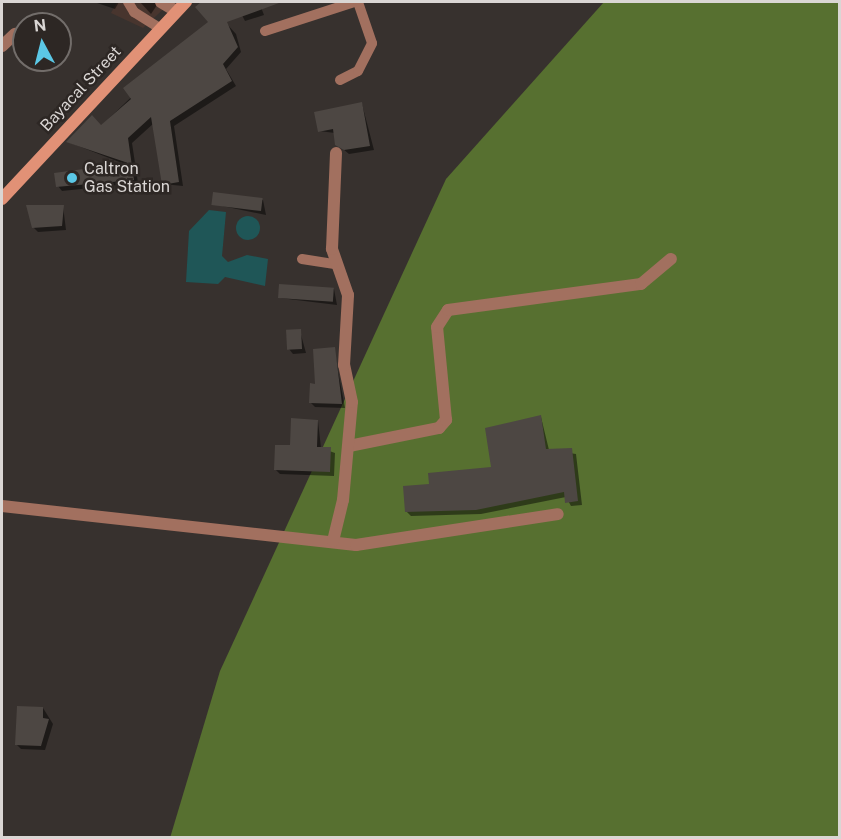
<!DOCTYPE html>
<style>
body{margin:0}
#map{position:relative;width:841px;height:839px;overflow:hidden;background:#37312e;font-family:"Public Sans",sans-serif}
div>[style]{position:absolute}
.commercial>*{inset:0;background:#48352e}
.forest>*{inset:0;background:#577030}
.water>*{inset:0;background:#1f5657}
.round{border-radius:50%}
.shadow>*{inset:0;background:#0007}
.building>*{inset:0;background:#4d4743;transform-origin:0 0}
.lane>*{height:10px;margin:-5px;padding:0 5px;transform-origin:5px;border-radius:5px;background:#a2705f}
.street>*{height:12px;margin:-6px;padding:0 6px;transform-origin:6px;border-radius:6px;background:#a2705f}
.secondary>*{height:12px;margin:-6px;padding:0 6px;transform-origin:6px;border-radius:6px;background:#e19176}
.dots>*{width:16px;height:16px;translate:-50% -50%;box-sizing:border-box;border:3px solid #2d2724;border-radius:50%}
span{translate:-50% -50%;white-space:nowrap;text-align:center;line-height:1.15;-webkit-text-stroke:5px #2d2724;paint-order:stroke}
.street-label{font-size:16px;color:#dad6d4}
.poi-label{font-size:16px;color:#dad6d4}
.left{translate:0 -50%;text-align:left}
.frame{position:absolute;inset:0;border:3px solid #dad6d4;pointer-events:none}
.north{position:absolute;left:12px;top:12px;width:60px;height:60px;box-sizing:border-box;background:#2d2724;border:2px solid #726d6a;border-radius:50%;rotate:353deg;font-size:16px;font-weight:700;line-height:24px;text-align:center;color:#dad6d4}
.north::after{content:'';display:block;margin:auto;width:21px;height:27px;background:#5bc8e6;clip-path:polygon(50% 0,100% 100%,50% 72%,0 100%)}
</style>
<div id="map">
<div class="commercial">
<div style="clip-path:polygon(117px 2px,165px 2px,169px 4px,143px 28px,111px 13px)"></div>
</div>
<div class="forest">
<div style="clip-path:polygon(604px 2px,839px 2px,839px 837px,170px 838px,220px 671px,446px 179px)"></div>
</div>
<div class="water">
<div style="clip-path:polygon(209px 210px,226px 212px,222px 256px,228px 262px,247px 255px,268px 259px,265px 286px,225px 277px,218px 284px,186px 282px,189px 231px)"></div>
<div class="round" style="left:236px;top:216px;width:24px;height:24px"></div>
</div>
<div class="shadow">
<div style="clip-path:polygon(94px 2px,119px 2px,115px 9px)"></div>
<div style="clip-path:polygon(140px 2px,159px 2px,151px 14px)"></div>
<div style="clip-path:polygon(207px 2px,236px 34px,241px 52px,226px 69px,236px 86px,174px 126px,183px 186px,163px 184px,154px 123px,132px 143px,138px 183px,62px 191px,58px 186px,127px 165px,68px 142px,101px 126px,210px 22px,199px 10px)"></div>
<div style="clip-path:polygon(235px 2px,259px 2px,264px 15px,245px 21px)"></div>
<div style="clip-path:polygon(362px 104px,374px 150px,349px 154px,337px 144px,335px 133px,319px 131px)"></div>
<div style="clip-path:polygon(263px 200px,266px 215px,213px 204px)"></div>
<div style="clip-path:polygon(63px 206px,66px 230px,38px 232px,33px 227px)"></div>
<div style="clip-path:polygon(334px 289px,337px 305px,280px 298px)"></div>
<div style="clip-path:polygon(300px 331px,306px 353px,293px 354px,289px 349px)"></div>
<div style="clip-path:polygon(334px 349px,345px 408px,315px 407px,311px 403px)"></div>
<div style="clip-path:polygon(541px 417px,549px 450px,576px 454px,582px 505px,571px 506px,566px 497px,481px 514px,411px 516px,406px 511px,430px 486px,493px 468px)"></div>
<div style="clip-path:polygon(318px 421px,321px 448px,335px 453px,334px 476px,280px 474px,275px 469px,291px 447px)"></div>
<div style="clip-path:polygon(43px 708px,53px 724px,45px 750px,21px 749px,16px 744px)"></div>
</div>
<div class="building">
<div style="clip-path:polygon(201px 2px,279px 3px,227px 22px,238px 47px,223px 64px,232px 81px,170px 121px,179px 182px,162px 185px,151px 117px,128px 138px,134px 180px,56px 187px,54px 173px,128px 163px,66px 142px,92px 115px,101px 125px,131px 99px,123px 88px,208px 22px,195px 7px)"></div>
<div style="clip-path:polygon(362px 102px,370px 146px,344px 150px,335px 145px,333px 129px,318px 132px,314px 112px)"></div>
<div style="left:213px;top:192px;width:50px;height:13px;rotate:7deg"></div>
<div style="clip-path:polygon(26px 205px,64px 205px,62px 226px,32px 228px)"></div>
<div style="left:279px;top:284px;width:55px;height:14px;rotate:4deg"></div>
<div style="left:301px;top:329px;width:20px;height:15px;rotate:87deg"></div>
<div style="clip-path:polygon(335px 347px,342px 404px,309px 403px,310px 383px,315px 384px,313px 349px)"></div>
<div style="clip-path:polygon(541px 415px,546px 449px,572px 448px,578px 501px,565px 503px,564px 492px,476px 510px,405px 512px,403px 486px,429px 484px,428px 473px,491px 467px,485px 428px)"></div>
<div style="clip-path:polygon(291px 418px,318px 420px,317px 447px,331px 447px,330px 472px,274px 470px,275px 445px,290px 445px)"></div>
<div style="clip-path:polygon(17px 706px,43px 707px,43px 718px,49px 719px,41px 746px,15px 745px)"></div>
</div>
<div class="lane">
<div style="left:128px;top:2px;width:12px;rotate:59deg"></div>
<div style="left:134px;top:12px;width:31px;rotate:32deg"></div>
<div style="left:265px;top:31px;width:94px;rotate:-18deg"></div>
<div style="left:340px;top:80px;width:20px;rotate:-27deg"></div>
<div style="left:358px;top:71px;width:31px;rotate:-63deg"></div>
<div style="left:372px;top:43px;width:43px;rotate:-108.9deg"></div>
<div style="left:302px;top:259px;width:33px;rotate:9deg"></div>
</div>
<div class="street">
<div style="left:161px;top:2px;width:17px;rotate:31deg"></div>
<div style="left:2px;top:46px;width:18px;rotate:-43deg"></div>
<div style="left:349px;top:446px;width:92px;rotate:-11.3deg"></div>
<div style="left:439px;top:428px;width:11px;rotate:-49deg"></div>
<div style="left:446px;top:420px;width:93px;rotate:-95.5deg"></div>
<div style="left:437px;top:327px;width:20px;rotate:-57deg"></div>
<div style="left:448px;top:310px;width:195px;rotate:-7.7deg"></div>
<div style="left:641px;top:284px;width:39px;rotate:-40deg"></div>
<div style="left:2px;top:506px;width:356px;rotate:6.3deg"></div>
<div style="left:356px;top:545px;width:204px;rotate:-8.7deg"></div>
<div style="left:333px;top:541px;width:42px;rotate:-76.3deg"></div>
<div style="left:343px;top:500px;width:98px;rotate:-84.8deg"></div>
<div style="left:352px;top:402px;width:38px;rotate:-102deg"></div>
<div style="left:344px;top:365px;width:70px;rotate:-86.7deg"></div>
<div style="left:348px;top:295px;width:49px;rotate:-109.2deg"></div>
<div style="left:332px;top:249px;width:96px;rotate:-87.6deg"></div>
</div>
<div class="secondary">
<div style="left:2px;top:199px;width:270px;rotate:-47deg"></div>
</div>
<div class="dots">
<div style="left:72px;top:178px;background:#5bc8e6"></div>
</div>
<div class="street-label">
<span style="left:81px;top:89px;rotate:-47deg">Bayacal Street</span>
</div>
<div class="poi-label">
<span class="left" style="left:84px;top:178px">Caltron<br>Gas Station</span>
</div>
<div class="frame"></div>
<div class="north">N</div>
</div>
